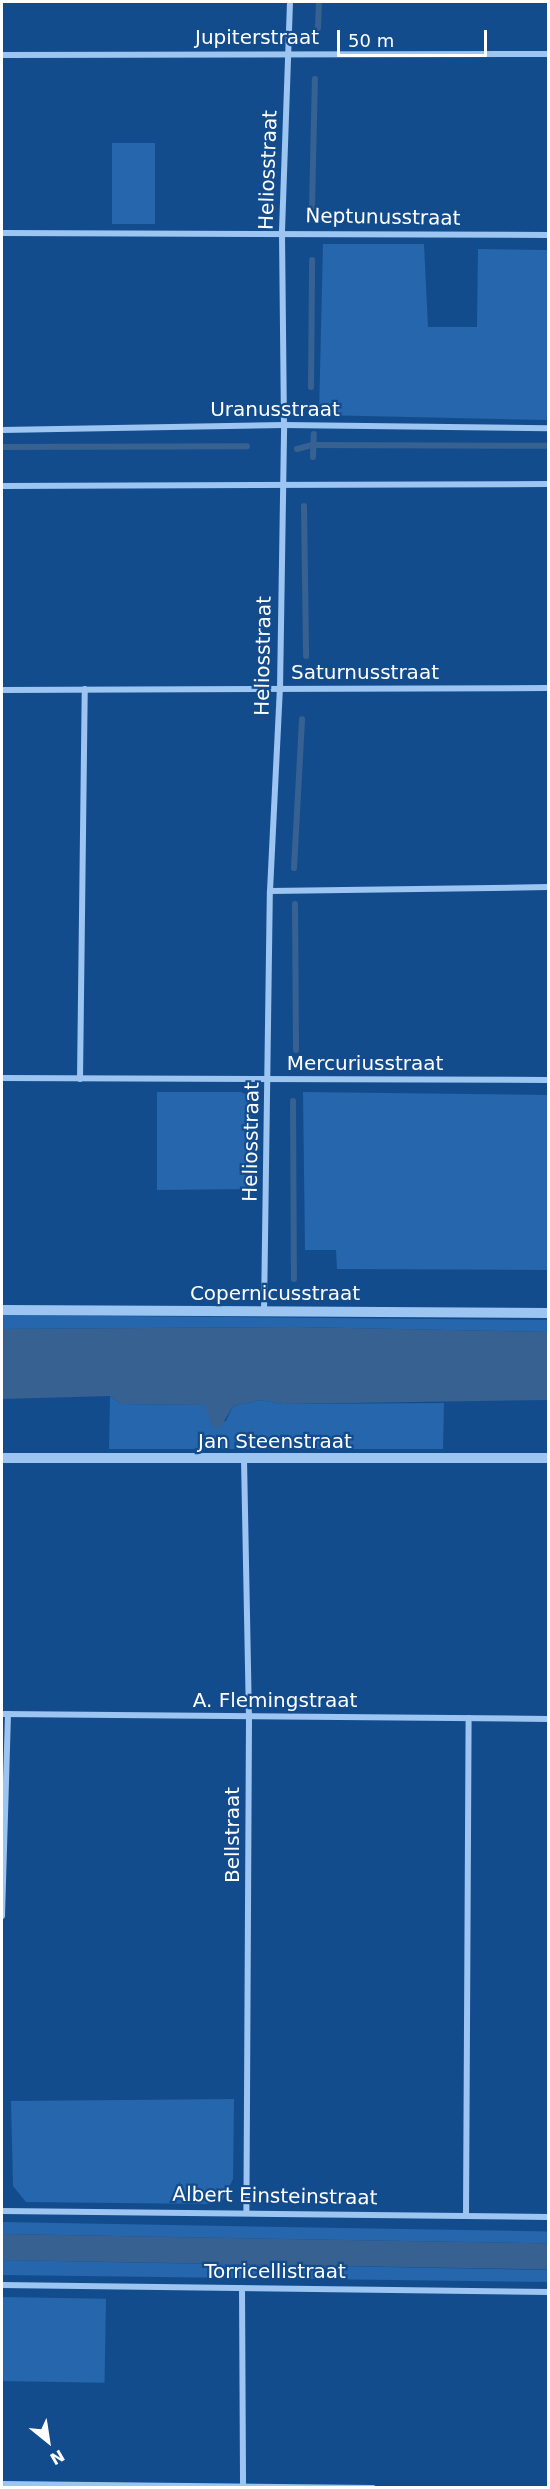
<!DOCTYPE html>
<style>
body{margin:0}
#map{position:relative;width:550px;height:2489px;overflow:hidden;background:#134c8d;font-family:"DejaVu Sans",sans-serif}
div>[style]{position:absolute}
.green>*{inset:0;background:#2566ac;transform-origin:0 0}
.water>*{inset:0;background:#376191;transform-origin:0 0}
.stream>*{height:6px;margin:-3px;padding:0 3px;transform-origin:3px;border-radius:3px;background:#376191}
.minor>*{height:6px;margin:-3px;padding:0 3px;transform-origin:3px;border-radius:3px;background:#9cc5f1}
.tertiary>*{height:10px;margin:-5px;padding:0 5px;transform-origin:5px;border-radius:5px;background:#9cc5f1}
span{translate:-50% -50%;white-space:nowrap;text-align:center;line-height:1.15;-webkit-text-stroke:4.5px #134c8d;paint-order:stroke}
.street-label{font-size:20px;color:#fff}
.frame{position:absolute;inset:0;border:3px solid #fff;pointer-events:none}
.north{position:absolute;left:18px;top:2411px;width:60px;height:60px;-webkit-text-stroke:4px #134c8d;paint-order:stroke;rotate:150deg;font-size:16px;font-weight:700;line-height:24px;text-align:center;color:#fff}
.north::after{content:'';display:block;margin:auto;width:21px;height:27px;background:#fff;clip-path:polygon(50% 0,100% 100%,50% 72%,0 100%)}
.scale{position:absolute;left:337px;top:30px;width:150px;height:27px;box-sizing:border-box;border:3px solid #fff;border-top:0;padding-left:8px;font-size:18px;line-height:21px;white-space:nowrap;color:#fff;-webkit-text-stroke:4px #134c8d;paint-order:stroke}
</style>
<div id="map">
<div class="green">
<div style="left:155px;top:143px;width:81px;height:43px;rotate:90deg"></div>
<div style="clip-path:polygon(323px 244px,424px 244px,428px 327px,477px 327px,478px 249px,548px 250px,548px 420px,319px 415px)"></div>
<div style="clip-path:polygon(157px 1092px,241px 1092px,251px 1097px,252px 1189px,157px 1190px)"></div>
<div style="clip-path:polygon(303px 1092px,548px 1095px,548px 1270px,337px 1269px,336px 1250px,305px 1250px)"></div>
<div style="clip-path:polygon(2px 1315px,548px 1320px,548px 1332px,296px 1327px,2px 1329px)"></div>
<div style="clip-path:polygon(110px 1396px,121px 1404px,206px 1405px,212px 1425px,226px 1421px,233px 1406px,260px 1400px,283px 1404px,444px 1403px,443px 1449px,109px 1449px)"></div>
<div style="clip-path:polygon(234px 2099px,233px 2179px,222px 2201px,208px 2204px,26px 2202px,13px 2186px,11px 2101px)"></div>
<div style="left:2px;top:2222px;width:546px;height:12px;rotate:1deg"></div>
<div style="clip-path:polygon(2px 2260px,548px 2270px,548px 2282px,2px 2275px)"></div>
<div style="left:2px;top:2297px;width:104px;height:84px;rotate:1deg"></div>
</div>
<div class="water">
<div style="clip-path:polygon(296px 1327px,548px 1332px,548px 1400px,283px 1404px,260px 1400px,233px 1406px,220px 1428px,212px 1426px,205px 1405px,121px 1404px,110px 1396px,2px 1399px,2px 1329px)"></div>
<div style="left:2px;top:2234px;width:546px;height:26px;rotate:1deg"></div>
</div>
<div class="stream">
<div style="left:318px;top:28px;width:26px;rotate:-88deg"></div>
<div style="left:312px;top:207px;width:128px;rotate:-88.7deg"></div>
<div style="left:311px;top:387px;width:127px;rotate:-89.5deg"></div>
<div style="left:2px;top:447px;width:245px;rotate:-0.2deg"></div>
<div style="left:297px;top:449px;width:16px;rotate:-15deg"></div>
<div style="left:312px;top:445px;width:236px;rotate:0.2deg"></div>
<div style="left:313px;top:457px;width:23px;rotate:-88deg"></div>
<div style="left:304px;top:506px;width:150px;rotate:89.2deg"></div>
<div style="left:294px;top:868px;width:149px;rotate:-86.9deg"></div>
<div style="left:295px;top:904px;width:146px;rotate:89.6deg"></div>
<div style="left:293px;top:1101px;width:178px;rotate:89.7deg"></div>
</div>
<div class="minor">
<div style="left:2px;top:55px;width:546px;rotate:-0.1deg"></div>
<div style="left:2px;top:233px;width:546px;rotate:0.21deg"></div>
<div style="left:2px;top:430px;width:282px;rotate:-1deg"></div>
<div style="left:284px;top:425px;width:264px;rotate:0.7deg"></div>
<div style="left:2px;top:486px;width:546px;rotate:-0.21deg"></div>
<div style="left:2px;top:690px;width:546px;rotate:-0.21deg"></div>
<div style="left:270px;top:891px;width:278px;rotate:-0.8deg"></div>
<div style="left:2px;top:1078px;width:546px;rotate:0.21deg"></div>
<div style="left:80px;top:1079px;width:390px;rotate:-89.3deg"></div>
<div style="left:264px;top:1311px;width:420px;rotate:-89.2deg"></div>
<div style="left:270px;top:891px;width:202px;rotate:-87.2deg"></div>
<div style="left:280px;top:689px;width:264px;rotate:-89.1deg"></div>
<div style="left:284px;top:425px;width:194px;rotate:-90.6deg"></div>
<div style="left:282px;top:231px;width:229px;rotate:-88deg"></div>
<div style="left:244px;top:1459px;width:258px;rotate:88.9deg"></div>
<div style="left:249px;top:1717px;width:495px;rotate:90.3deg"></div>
<div style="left:2px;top:1714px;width:546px;rotate:0.52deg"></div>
<div style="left:2px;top:1916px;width:202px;rotate:-88.3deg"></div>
<div style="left:2px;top:2211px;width:546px;rotate:0.63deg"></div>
<div style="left:466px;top:2216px;width:498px;rotate:-89.7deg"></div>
<div style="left:2px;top:2285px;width:546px;rotate:0.73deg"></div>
<div style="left:242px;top:2288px;width:200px;rotate:89.7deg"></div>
<div style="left:2px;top:2484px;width:371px;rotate:0.6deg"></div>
</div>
<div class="tertiary">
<div style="left:2px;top:1310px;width:546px;rotate:0.31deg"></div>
<div style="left:2px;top:1458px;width:546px"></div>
</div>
<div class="street-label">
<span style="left:257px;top:37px">Jupiterstraat</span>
<span style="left:268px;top:170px;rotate:-88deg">Heliosstraat</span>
<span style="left:383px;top:217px;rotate:1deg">Neptunusstraat</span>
<span style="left:275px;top:409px">Uranusstraat</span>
<span style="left:263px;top:656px;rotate:-89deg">Heliosstraat</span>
<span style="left:365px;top:672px">Saturnusstraat</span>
<span style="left:365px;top:1063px">Mercuriusstraat</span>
<span style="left:251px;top:1142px;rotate:-89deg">Heliosstraat</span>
<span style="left:275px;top:1293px">Copernicusstraat</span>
<span style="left:275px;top:1441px">Jan Steenstraat</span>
<span style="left:275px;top:1700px">A. Flemingstraat</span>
<span style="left:232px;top:1835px;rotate:-90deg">Bellstraat</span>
<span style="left:275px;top:2196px;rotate:1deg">Albert Einsteinstraat</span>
<span style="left:275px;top:2271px">Torricellistraat</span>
</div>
<div class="frame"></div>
<div class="north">N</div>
<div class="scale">50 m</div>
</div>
